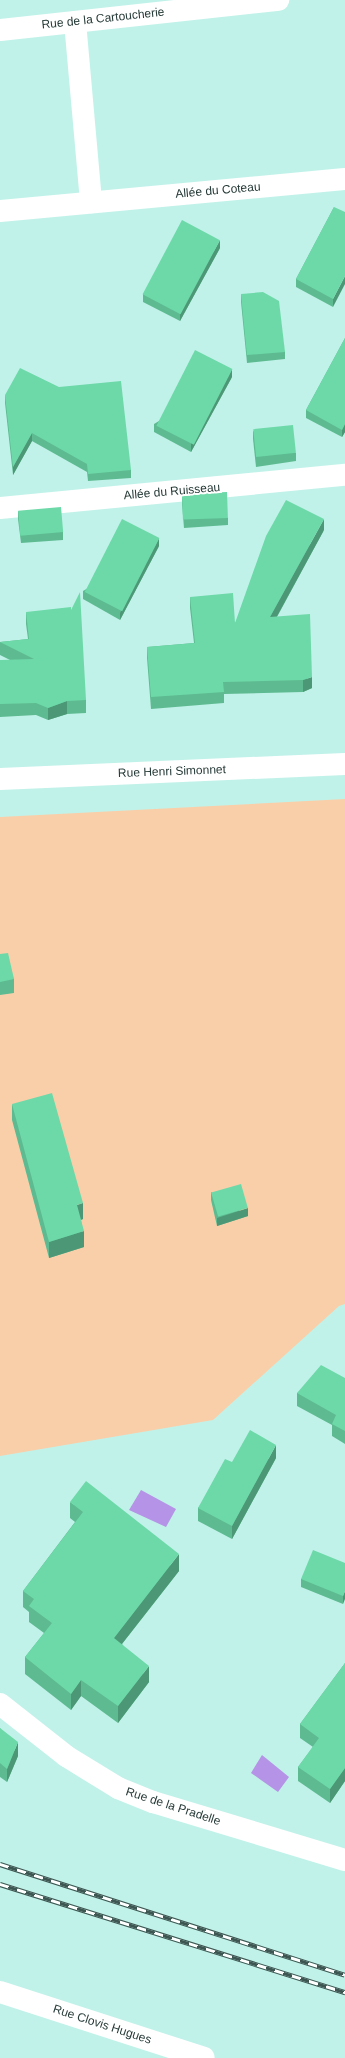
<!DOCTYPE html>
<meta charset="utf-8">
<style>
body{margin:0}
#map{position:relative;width:345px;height:2058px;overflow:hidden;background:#c1f2e9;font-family:Arial,sans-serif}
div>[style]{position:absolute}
.green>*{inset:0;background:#f9cfaa}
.water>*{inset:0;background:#b593e6}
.street>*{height:22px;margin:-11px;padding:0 11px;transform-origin:11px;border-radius:11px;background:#fff}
.rail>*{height:4.5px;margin-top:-2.25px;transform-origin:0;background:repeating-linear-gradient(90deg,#fff 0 9px,#3e5652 0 18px);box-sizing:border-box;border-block:1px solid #3e5652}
.wall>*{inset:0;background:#5ebb91}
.shaded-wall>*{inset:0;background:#4c9876}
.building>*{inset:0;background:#6dd9a9;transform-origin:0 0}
span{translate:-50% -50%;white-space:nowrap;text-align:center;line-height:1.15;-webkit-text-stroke:4px #fff;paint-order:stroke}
.street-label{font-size:12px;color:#263a37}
</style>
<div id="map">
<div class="green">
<div style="clip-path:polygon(345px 799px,345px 1304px,339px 1306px,213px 1420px,0 1456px,0 817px)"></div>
</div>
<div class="water">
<div style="clip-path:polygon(141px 1490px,176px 1509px,166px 1527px,129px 1510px)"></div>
<div style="clip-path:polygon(262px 1755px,289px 1777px,278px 1792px,251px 1773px)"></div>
</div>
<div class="street">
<div style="left:75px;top:22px;width:181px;rotate:84.9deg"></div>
<div style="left:0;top:30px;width:280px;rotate:-6.2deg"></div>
<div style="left:0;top:211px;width:346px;rotate:-5.3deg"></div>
<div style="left:0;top:508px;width:347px;rotate:-5.5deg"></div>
<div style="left:0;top:779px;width:345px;rotate:-2.5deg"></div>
<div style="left:0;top:1704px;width:84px;rotate:38.2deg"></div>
<div style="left:66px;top:1756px;width:61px;rotate:31.6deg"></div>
<div style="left:118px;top:1788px;width:38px;rotate:22deg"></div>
<div style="left:153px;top:1802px;width:201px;rotate:16.8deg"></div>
<div style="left:0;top:1992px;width:214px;rotate:17.9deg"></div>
</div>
<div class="rail">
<div style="left:0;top:1864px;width:362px;rotate:17.8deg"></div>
<div style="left:0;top:1884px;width:362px;rotate:17.4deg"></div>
</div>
<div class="wall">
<div style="clip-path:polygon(334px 207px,333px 307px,296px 287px,296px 279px)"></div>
<div style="clip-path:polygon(220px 248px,180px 321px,143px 302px,143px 294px)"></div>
<div style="clip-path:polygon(241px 294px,285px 352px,285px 359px,247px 363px,241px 302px)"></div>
<div style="clip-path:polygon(345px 338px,345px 432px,342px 437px,306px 418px,306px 410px)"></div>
<div style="clip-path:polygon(232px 377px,191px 452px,154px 432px,154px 424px)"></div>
<div style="clip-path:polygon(5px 395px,131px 470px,131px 478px,88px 481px,87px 472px,32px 441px,13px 475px,5px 403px)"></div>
<div style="clip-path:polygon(253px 431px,296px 453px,296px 461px,256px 467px,253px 439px)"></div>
<div style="clip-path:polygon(182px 496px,228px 518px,228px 525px,184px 528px,182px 504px)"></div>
<div style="clip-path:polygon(18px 511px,63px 532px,63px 540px,21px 543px,18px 519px)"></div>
<div style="clip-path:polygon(324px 530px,277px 617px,312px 688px,303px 692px,224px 694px,224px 703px,151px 709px,147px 658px,147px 647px,194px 643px,190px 608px,190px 597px,235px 623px)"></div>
<div style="clip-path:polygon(159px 546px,120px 620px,83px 599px,83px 591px)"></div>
<div style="clip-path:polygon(26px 612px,86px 700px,86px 713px,67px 714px,48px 720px,36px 715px,0 717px,0 660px,10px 660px,0 655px,0 642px,28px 639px,26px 624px)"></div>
<div style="clip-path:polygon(0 954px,14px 979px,14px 993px,0 995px)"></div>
<div style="clip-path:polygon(12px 1104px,83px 1219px,81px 1220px,84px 1247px,49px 1258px,12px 1120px)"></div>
<div style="clip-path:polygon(211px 1192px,248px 1216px,217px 1226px,211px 1200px)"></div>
<div style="clip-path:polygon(345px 1378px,345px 1444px,332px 1436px,332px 1425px,297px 1406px,297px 1393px)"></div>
<div style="clip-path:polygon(276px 1458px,232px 1539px,198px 1521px,198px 1508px,232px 1462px)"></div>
<div style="clip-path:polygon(70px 1502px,179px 1571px,122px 1644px,149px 1682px,118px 1723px,81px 1696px,71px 1710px,25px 1674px,25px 1657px,44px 1633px,29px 1622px,29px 1612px,23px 1607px,23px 1591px,75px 1522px,70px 1518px)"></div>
<div style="clip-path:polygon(345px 1563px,343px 1604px,301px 1587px,301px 1579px)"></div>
<div style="clip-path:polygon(345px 1663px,345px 1781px,330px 1803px,298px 1781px,298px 1767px,313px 1747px,300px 1738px,300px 1724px)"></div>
<div style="clip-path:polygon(0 1728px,18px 1756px,7px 1782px,0 1777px)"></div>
</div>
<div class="shaded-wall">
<div style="clip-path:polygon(220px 240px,220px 248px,180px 321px,180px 313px)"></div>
<div style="clip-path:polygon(345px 276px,345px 284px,333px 307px,333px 299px)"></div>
<div style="clip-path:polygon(232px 369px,232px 377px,191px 452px,191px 444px)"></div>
<div style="clip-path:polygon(345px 424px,345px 432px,342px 437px,342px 430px)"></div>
<div style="clip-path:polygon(32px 433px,32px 441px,13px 475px,13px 467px)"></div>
<div style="clip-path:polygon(324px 519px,324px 530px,270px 629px,270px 617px)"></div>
<div style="clip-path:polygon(159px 538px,159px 546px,120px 620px,120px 613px)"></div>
<div style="clip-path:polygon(312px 677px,312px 688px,303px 692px,303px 680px)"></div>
<div style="clip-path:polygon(67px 701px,67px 714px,48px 720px,48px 708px)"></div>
<div style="clip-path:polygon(83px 1203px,83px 1219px,77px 1221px,77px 1205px)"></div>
<div style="clip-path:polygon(248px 1208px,248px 1216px,217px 1226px,217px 1218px)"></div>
<div style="clip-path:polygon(84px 1231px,84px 1247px,49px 1258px,49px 1242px)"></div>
<div style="clip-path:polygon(276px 1445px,276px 1458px,232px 1539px,232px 1526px)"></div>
<div style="clip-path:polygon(179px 1554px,179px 1571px,114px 1654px,114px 1638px)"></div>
<div style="clip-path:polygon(345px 1591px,345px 1599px,343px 1604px,343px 1596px)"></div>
<div style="clip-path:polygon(149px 1666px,149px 1682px,118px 1723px,118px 1706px)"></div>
<div style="clip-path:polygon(81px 1680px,81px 1696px,71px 1710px,71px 1694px)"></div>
<div style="clip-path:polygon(18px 1742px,18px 1756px,7px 1782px,7px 1769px)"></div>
<div style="clip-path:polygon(345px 1768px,345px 1781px,330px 1803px,330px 1789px)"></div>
</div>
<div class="building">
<div style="clip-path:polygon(334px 207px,345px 212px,345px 276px,333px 299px,296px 279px)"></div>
<div style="left:182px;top:220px;width:43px;height:84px;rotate:28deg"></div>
<div style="clip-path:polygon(263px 292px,279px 301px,285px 352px,247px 355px,241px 294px)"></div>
<div style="clip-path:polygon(345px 338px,345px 424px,342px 430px,306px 410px)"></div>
<div style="left:195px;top:350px;width:42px;height:85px;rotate:27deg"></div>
<div style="clip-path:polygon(20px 368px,59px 387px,121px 381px,131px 470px,88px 474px,87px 464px,32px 433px,13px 467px,5px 395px)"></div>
<div style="left:293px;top:425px;width:28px;height:40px;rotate:84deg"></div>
<div style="left:227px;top:492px;width:26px;height:45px;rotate:88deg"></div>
<div style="clip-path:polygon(286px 500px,324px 519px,270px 617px,310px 614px,312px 677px,303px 680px,223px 682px,224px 692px,151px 697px,147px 647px,195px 643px,190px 597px,233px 593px,235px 623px,266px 536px)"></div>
<div style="left:61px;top:507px;width:25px;height:43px;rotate:85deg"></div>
<div style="left:122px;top:519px;width:42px;height:82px;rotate:27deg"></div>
<div style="clip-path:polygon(80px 592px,86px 700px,67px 701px,48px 708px,36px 703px,0 704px,0 660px,34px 659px,0 642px,29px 639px,26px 612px,71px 607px,71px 610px)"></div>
<div style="clip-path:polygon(8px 953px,14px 979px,0 982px,0 954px)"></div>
<div style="clip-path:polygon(52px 1093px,83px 1203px,77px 1205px,84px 1231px,49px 1242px,12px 1104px)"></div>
<div style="left:241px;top:1184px;width:25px;height:31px;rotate:74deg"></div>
<div style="clip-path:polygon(321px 1365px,345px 1378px,345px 1431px,332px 1424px,336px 1415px,297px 1393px)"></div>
<div style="clip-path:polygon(250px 1430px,276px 1445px,232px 1526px,198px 1508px,225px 1459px,232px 1462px)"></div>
<div style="clip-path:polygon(86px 1481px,179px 1554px,114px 1638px,149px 1666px,118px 1706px,81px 1680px,71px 1694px,25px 1657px,52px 1623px,29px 1606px,34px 1599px,23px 1591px,83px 1512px,70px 1502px)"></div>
<div style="clip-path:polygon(313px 1550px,345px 1563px,345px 1591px,343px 1596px,301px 1579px)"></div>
<div style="clip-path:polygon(345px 1663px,345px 1768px,330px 1789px,298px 1767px,319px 1738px,300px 1724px)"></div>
<div style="clip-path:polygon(0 1728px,18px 1742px,7px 1769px,0 1763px)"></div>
</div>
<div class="street-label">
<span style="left:103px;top:19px;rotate:-6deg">Rue de la Cartoucherie</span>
<span style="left:218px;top:191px;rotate:-5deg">Allée du Coteau</span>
<span style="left:172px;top:492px;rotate:-5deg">Allée du Ruisseau</span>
<span style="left:172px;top:772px;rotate:-2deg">Rue Henri Simonnet</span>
<span style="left:173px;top:1807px;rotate:18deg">Rue de la Pradelle</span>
<span style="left:102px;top:2025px;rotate:18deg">Rue Clovis Hugues</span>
</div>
</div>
